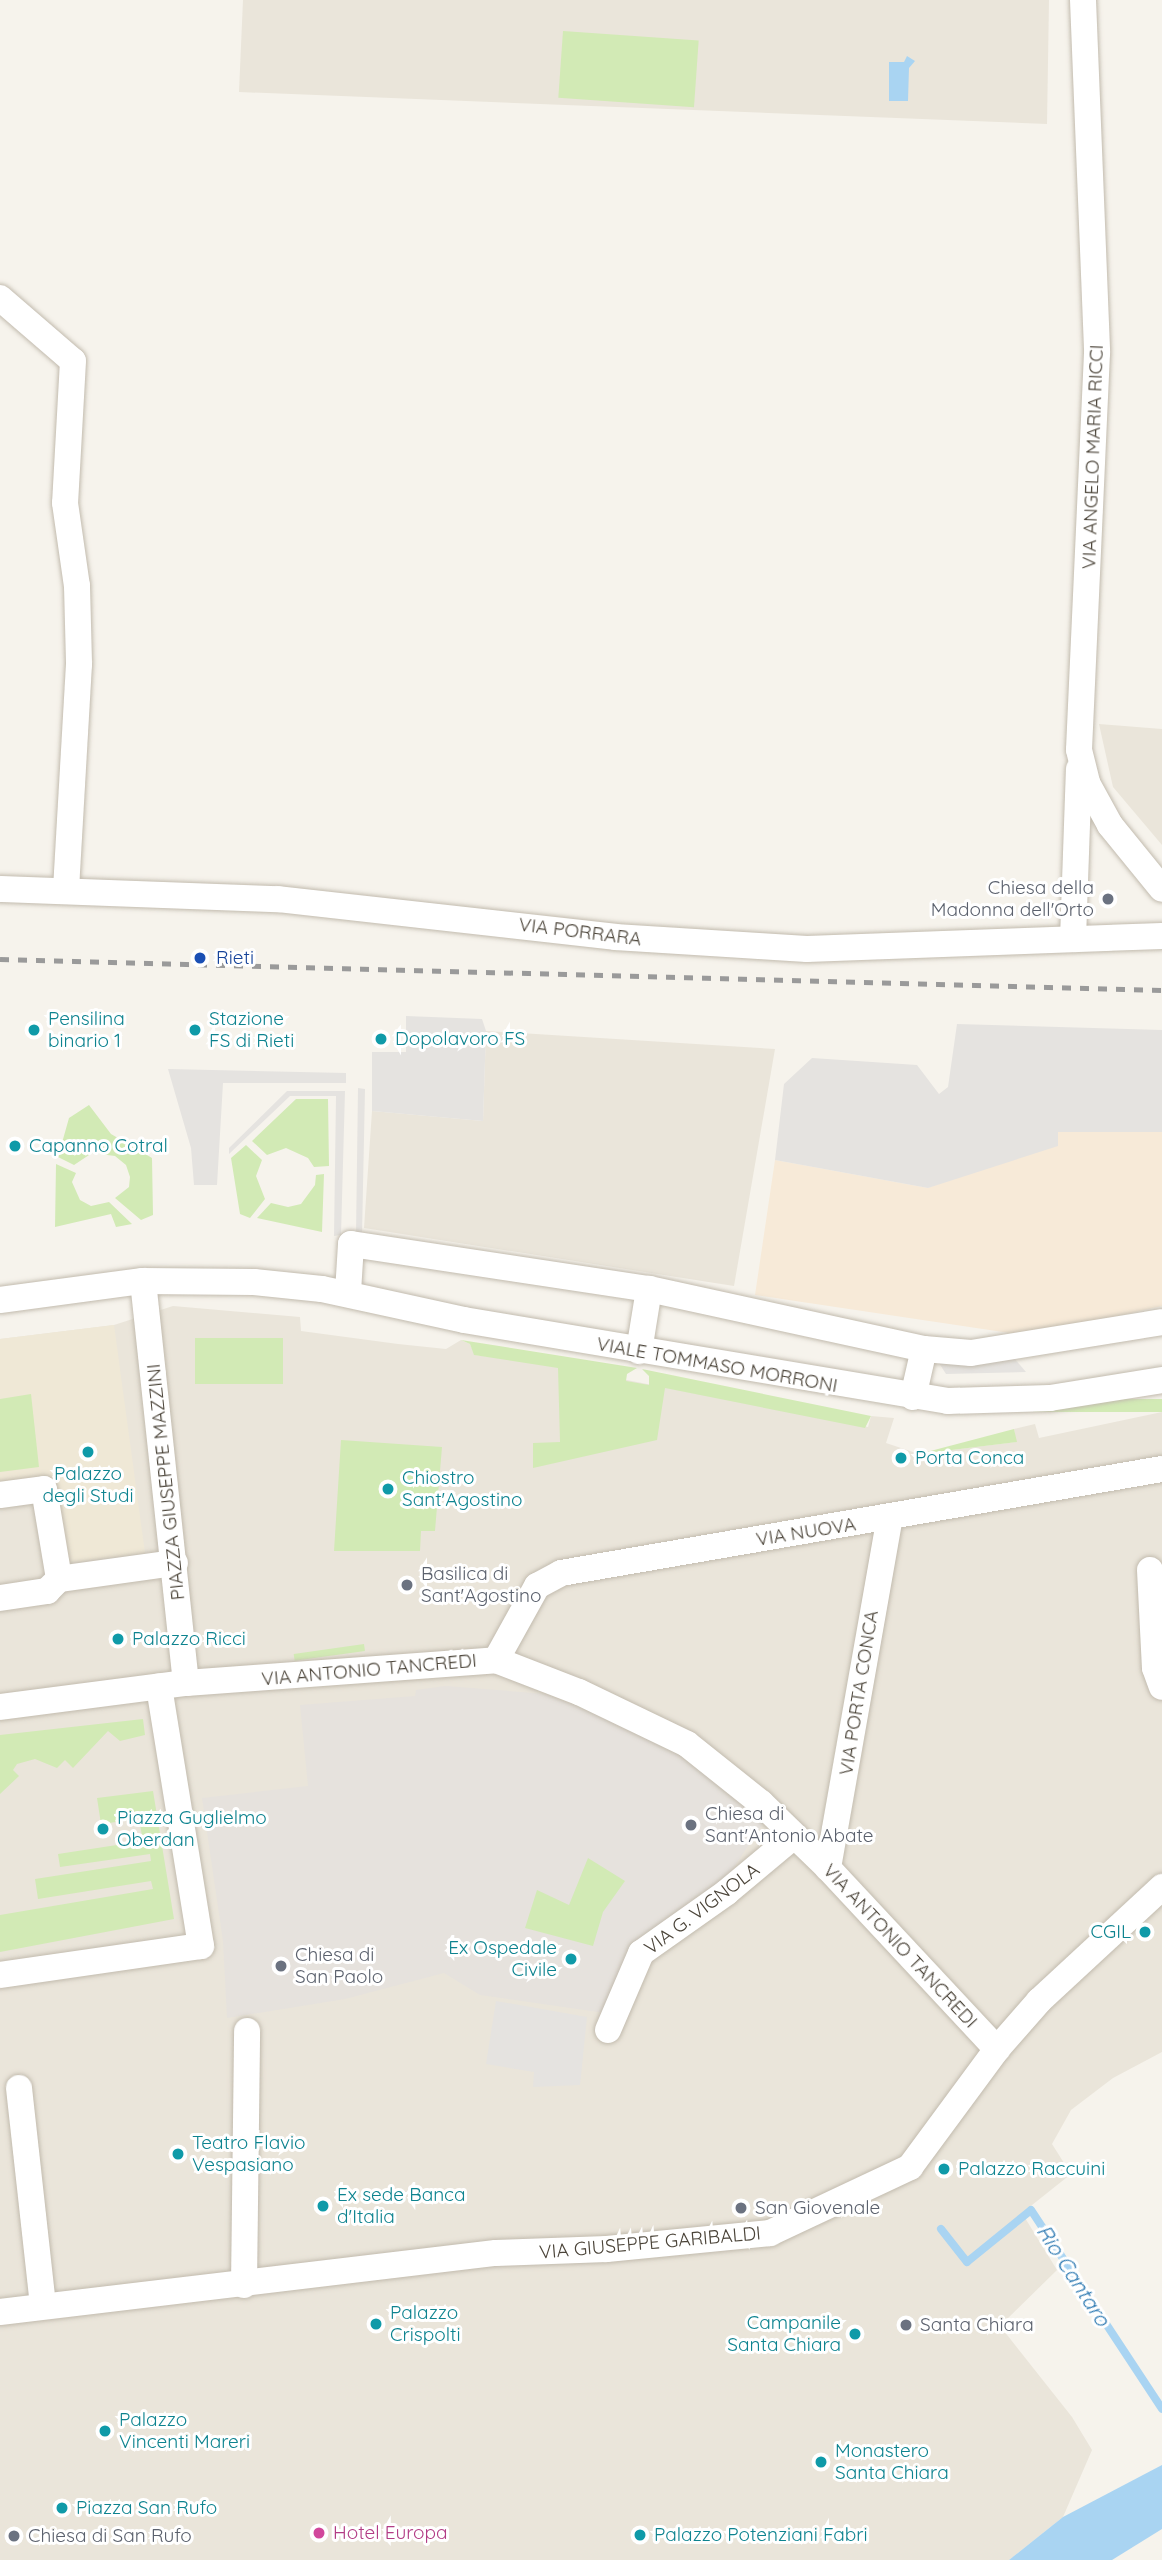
<!DOCTYPE html>
<style>
body{margin:0}
#map{position:relative;width:1162px;height:2560px;overflow:hidden;background:#f6f3ec;font-family:Quicksand,sans-serif}
div>[style]{position:absolute}
.residential>*{inset:0;background:#eae5da}
.commercial>*{inset:0;background:#f7ead8}
.industrial>*{inset:0;background:#e6e2dd}
.education>*{inset:0;background:#efe8d6}
.green>*{inset:0;background:#d2eab5;transform-origin:0 0}
.parking>*{inset:0;background:#e5e3e0}
.water>*{inset:0;background:#a9d4f2}
.stream>*{height:8px;margin:-4px;padding:0 4px;transform-origin:4px;border-radius:4px;background:#a9d4f2}
.roads{filter:drop-shadow(0 0 2px #c2bbae) drop-shadow(0 0 2px #c2bbae)}
.minor>*{height:26px;margin:-13px;padding:0 13px;transform-origin:13px;border-radius:13px;background:#fff}
.rail>*{height:5px;margin-top:-2.5px;transform-origin:0;background:repeating-linear-gradient(90deg,#9a9a9a 0 9px,transparent 0 18px)}
.dots>*{width:19px;height:19px;translate:-50% -50%;box-sizing:border-box;border:4px solid #fff;border-radius:50%}
span{translate:-50% -50%;white-space:nowrap;text-align:center;line-height:1.15;-webkit-text-stroke:6px #fff;paint-order:stroke}
.street-label{font-size:19px;color:#4b4439}
.worship-label{font-size:19px;color:#5b616d}
.right{translate:-100% -50%;text-align:right}
.left{translate:0 -50%;text-align:left}
.transit-label{font-size:19px;color:#164399}
.culture-label{font-size:19px;color:#0d838f}
.hotel-label{font-size:19px;color:#b23c85}
.water-label{font-size:21px;color:#2e7ab2;font-style:italic}
</style>
<div id="map">
<div class="residential">
<div style="clip-path:polygon(243px 0,1049px 0,1047px 124px,239px 92px)"></div>
<div style="clip-path:polygon(1099px 724px,1162px 729px,1162px 845px,1113px 787px)"></div>
<div style="clip-path:polygon(486px 1031px,775px 1049px,734px 1286px,364px 1228px,372px 1111px,483px 1121px)"></div>
<div style="clip-path:polygon(173px 1306px,300px 1317px,301px 1331px,398px 1344px,446px 1349px,461px 1340px,470px 1344px,475px 1355px,529px 1361px,868px 1427px,871px 1416px,894px 1418px,886px 1443px,919px 1454px,1016px 1442px,1014px 1429px,1035px 1424px,1039px 1438px,1162px 1412px,1162px 2052px,1113px 2078px,1071px 2110px,1052px 2144px,1071px 2174px,1022px 2213px,1057px 2270px,1000px 2326px,1072px 2417px,1092px 2450px,1063px 2517px,1009px 2560px,0 2560px,0 1339px,114px 1325px)"></div>
</div>
<div class="commercial">
<div style="clip-path:polygon(1058px 1132px,1162px 1132px,1162px 1306px,1030px 1336px,755px 1295px,775px 1160px,928px 1188px)"></div>
</div>
<div class="industrial">
<div style="clip-path:polygon(446px 1686px,546px 1694px,581px 1708px,683px 1752px,766px 1819px,732px 1870px,698px 1902px,605px 2013px,480px 1995px,444px 1973px,345px 1999px,227px 2018px,223px 1941px,202px 1798px,308px 1786px,300px 1705px,415px 1696px,416px 1690px)"></div>
</div>
<div class="education">
<div style="clip-path:polygon(114px 1325px,145px 1553px,66px 1563px,52px 1478px,0 1485px,0 1339px)"></div>
</div>
<div class="green">
<div style="left:563px;top:31px;width:136px;height:67px;rotate:4deg"></div>
<div style="clip-path:polygon(296px 1099px,328px 1099px,329px 1166px,314px 1167px,308px 1158px,286px 1148px,267px 1155px,252px 1141px)"></div>
<div style="clip-path:polygon(89px 1105px,111px 1134px,152px 1158px,153px 1215px,141px 1220px,115px 1198px,129px 1187px,130px 1177px,126px 1165px,115px 1156px,92px 1153px,74px 1165px,58px 1157px,69px 1118px)"></div>
<div style="clip-path:polygon(246px 1145px,262px 1160px,256px 1176px,265px 1199px,250px 1218px,240px 1214px,231px 1158px)"></div>
<div style="clip-path:polygon(56px 1164px,76px 1173px,72px 1182px,80px 1200px,91px 1206px,109px 1202px,132px 1224px,116px 1227px,111px 1214px,55px 1227px)"></div>
<div style="clip-path:polygon(324px 1174px,322px 1232px,257px 1218px,271px 1203px,288px 1207px,301px 1204px,315px 1185px,316px 1175px)"></div>
<div style="left:283px;top:1338px;width:46px;height:88px;rotate:90deg"></div>
<div style="clip-path:polygon(461px 1340px,637px 1368px,627px 1374px,626px 1381px,649px 1385px,649px 1376px,642px 1369px,871px 1416px,865px 1428px,665px 1388px,657px 1440px,533px 1468px,533px 1443px,560px 1442px,558px 1368px,474px 1355px,470px 1344px)"></div>
<div style="clip-path:polygon(31px 1394px,39px 1467px,0 1472px,0 1399px)"></div>
<div style="left:1162px;top:1399px;width:13px;height:129px;rotate:90deg"></div>
<div style="clip-path:polygon(1014px 1429px,1017px 1442px,919px 1454px)"></div>
<div style="clip-path:polygon(341px 1440px,442px 1447px,435px 1531px,421px 1531px,420px 1551px,334px 1551px)"></div>
<div style="left:364px;top:1644px;width:7px;height:71px;rotate:82deg"></div>
<div style="clip-path:polygon(143px 1719px,145px 1735px,120px 1741px,108px 1731px,73px 1768px,65px 1760px,57px 1768px,35px 1759px,17px 1764px,13px 1770px,19px 1776px,0 1794px,0 1735px)"></div>
<div style="clip-path:polygon(153px 1791px,174px 1919px,0 1952px,0 1915px,153px 1889px,151px 1881px,38px 1899px,35px 1879px,151px 1861px,150px 1854px,60px 1867px,58px 1854px,143px 1841px,139px 1819px,101px 1824px,97px 1798px)"></div>
<div style="clip-path:polygon(588px 1858px,625px 1881px,603px 1912px,593px 1946px,525px 1928px,537px 1890px,569px 1905px)"></div>
</div>
<div class="parking">
<div style="clip-path:polygon(406px 1016px,482px 1019px,486px 1031px,483px 1121px,372px 1111px,372px 1052px,406px 1052px)"></div>
<div style="clip-path:polygon(957px 1024px,1162px 1030px,1162px 1132px,1058px 1132px,1058px 1146px,928px 1188px,775px 1160px,784px 1084px,812px 1058px,917px 1065px,939px 1094px,948px 1087px)"></div>
<div style="clip-path:polygon(168px 1069px,346px 1073px,346px 1083px,223px 1083px,217px 1185px,194px 1185px,191px 1148px)"></div>
<div style="clip-path:polygon(358px 1088px,365px 1089px,362px 1235px,356px 1235px)"></div>
<div style="clip-path:polygon(287px 1091px,345px 1091px,341px 1235px,334px 1236px,336px 1096px,290px 1096px,229px 1154px,229px 1148px)"></div>
<div style="clip-path:polygon(1014px 1358px,1026px 1372px,946px 1374px,937px 1360px)"></div>
<div style="clip-path:polygon(496px 2001px,587px 2017px,580px 2085px,533px 2087px,534px 2072px,486px 2064px)"></div>
</div>
<div class="water">
<div style="clip-path:polygon(907px 56px,915px 61px,909px 68px,908px 101px,889px 101px,889px 62px,904px 62px)"></div>
<div style="clip-path:polygon(1162px 2465px,1162px 2529px,1112px 2560px,1009px 2560px,1063px 2517px)"></div>
</div>
<div class="stream">
<div style="left:941px;top:2229px;width:42px;rotate:51.8deg"></div>
<div style="left:967px;top:2262px;width:82px;rotate:-39.1deg"></div>
<div style="left:1031px;top:2210px;width:238px;rotate:56.6deg"></div>
</div>
<div class="roads">
<div class="minor">
<div style="left:1083px;top:0;width:353px;rotate:87.7deg"></div>
<div style="left:1097px;top:353px;width:397px;rotate:92.6deg"></div>
<div style="left:1079px;top:750px;width:34px;rotate:76deg"></div>
<div style="left:1087px;top:783px;width:48px;rotate:61.3deg"></div>
<div style="left:1110px;top:825px;width:82px;rotate:50.9deg"></div>
<div style="left:0;top:298px;width:96px;rotate:40.8deg"></div>
<div style="left:73px;top:361px;width:142px;rotate:93.2deg"></div>
<div style="left:65px;top:503px;width:84px;rotate:81.8deg"></div>
<div style="left:77px;top:586px;width:78px;rotate:88.5deg"></div>
<div style="left:79px;top:664px;width:226px;rotate:93.3deg"></div>
<div style="left:0;top:889px;width:278px;rotate:2.1deg"></div>
<div style="left:278px;top:899px;width:339px;rotate:6.4deg"></div>
<div style="left:615px;top:937px;width:192px;rotate:3.6deg"></div>
<div style="left:807px;top:949px;width:355px;rotate:-2.1deg"></div>
<div style="left:1073px;top:939px;width:170px;rotate:-88deg"></div>
<div style="left:143px;top:1281px;width:404px;rotate:83.9deg"></div>
<div style="left:348px;top:1292px;width:48px;rotate:-86.4deg"></div>
<div style="left:351px;top:1244px;width:301px;rotate:8.6deg"></div>
<div style="left:649px;top:1289px;width:281px;rotate:12.3deg"></div>
<div style="left:924px;top:1349px;width:47px;rotate:4.9deg"></div>
<div style="left:971px;top:1353px;width:193px;rotate:-9.2deg"></div>
<div style="left:0;top:1300px;width:144px;rotate:-7.6deg"></div>
<div style="left:143px;top:1281px;width:111px;rotate:0.5deg"></div>
<div style="left:254px;top:1282px;width:68px;rotate:5.9deg"></div>
<div style="left:322px;top:1289px;width:145px;rotate:12.3deg"></div>
<div style="left:464px;top:1320px;width:491px;rotate:9.5deg"></div>
<div style="left:948px;top:1401px;width:102px;rotate:-1.7deg"></div>
<div style="left:1050px;top:1398px;width:113px;rotate:-9.1deg"></div>
<div style="left:639px;top:1351px;width:63px;rotate:-80.8deg"></div>
<div style="left:913px;top:1397px;width:49px;rotate:-77.1deg"></div>
<div style="left:0;top:1495px;width:44px;rotate:-7.8deg"></div>
<div style="left:44px;top:1489px;width:91px;rotate:80.5deg"></div>
<div style="left:1150px;top:1570px;width:98px;rotate:87.1deg"></div>
<div style="left:1155px;top:1668px;width:20px;rotate:70deg"></div>
<div style="left:0;top:1598px;width:48px;rotate:-8.5deg"></div>
<div style="left:47px;top:1591px;width:17px;rotate:-45deg"></div>
<div style="left:59px;top:1579px;width:117px;rotate:-7.9deg"></div>
<div style="left:496px;top:1660px;width:85px;rotate:-61deg"></div>
<div style="left:537px;top:1586px;width:27px;rotate:-28deg"></div>
<div style="left:561px;top:1573px;width:610px;rotate:-9.82deg"></div>
<div style="left:0;top:1707px;width:188px;rotate:-7.4deg"></div>
<div style="left:186px;top:1683px;width:311px;rotate:-4.2deg"></div>
<div style="left:496px;top:1660px;width:89px;rotate:21.1deg"></div>
<div style="left:579px;top:1692px;width:120px;rotate:25.7deg"></div>
<div style="left:687px;top:1744px;width:95px;rotate:38.6deg"></div>
<div style="left:761px;top:1803px;width:93px;rotate:44.1deg"></div>
<div style="left:828px;top:1868px;width:248px;rotate:47deg"></div>
<div style="left:828px;top:1868px;width:355px;rotate:-80deg"></div>
<div style="left:0;top:1975px;width:203px;rotate:-8.2deg"></div>
<div style="left:201px;top:1946px;width:263px;rotate:-99.2deg"></div>
<div style="left:608px;top:2030px;width:84px;rotate:-66.8deg"></div>
<div style="left:641px;top:1953px;width:105px;rotate:-35.3deg"></div>
<div style="left:727px;top:1892px;width:87px;rotate:-39.9deg"></div>
<div style="left:19px;top:2088px;width:218px;rotate:83.7deg"></div>
<div style="left:244px;top:2285px;width:254px;rotate:-89.3deg"></div>
<div style="left:0;top:2312px;width:499px;rotate:-6.8deg"></div>
<div style="left:496px;top:2253px;width:111px;rotate:-2.1deg"></div>
<div style="left:607px;top:2249px;width:164px;rotate:-5.6deg"></div>
<div style="left:770px;top:2233px;width:155px;rotate:-25.2deg"></div>
<div style="left:910px;top:2167px;width:147px;rotate:-53.6deg"></div>
<div style="left:997px;top:2049px;width:64px;rotate:-48.8deg"></div>
<div style="left:1039px;top:2001px;width:168px;rotate:-42.8deg"></div>
</div>
</div>
<div class="rail">
<div style="left:0;top:959px;width:1162px;rotate:1.53deg"></div>
</div>
<div class="dots">
<div style="left:1108px;top:899px;background:#6b7280"></div>
<div style="left:200px;top:958px;background:#1a4fb4"></div>
<div style="left:34px;top:1030px;background:#0f9aa8"></div>
<div style="left:195px;top:1030px;background:#0f9aa8"></div>
<div style="left:381px;top:1039px;background:#0f9aa8"></div>
<div style="left:15px;top:1146px;background:#0f9aa8"></div>
<div style="left:88px;top:1452px;background:#0f9aa8"></div>
<div style="left:901px;top:1458px;background:#0f9aa8"></div>
<div style="left:388px;top:1489px;background:#0f9aa8"></div>
<div style="left:407px;top:1585px;background:#6b7280"></div>
<div style="left:118px;top:1639px;background:#0f9aa8"></div>
<div style="left:691px;top:1825px;background:#6b7280"></div>
<div style="left:103px;top:1829px;background:#0f9aa8"></div>
<div style="left:1145px;top:1932px;background:#0f9aa8"></div>
<div style="left:571px;top:1959px;background:#0f9aa8"></div>
<div style="left:281px;top:1966px;background:#6b7280"></div>
<div style="left:178px;top:2154px;background:#0f9aa8"></div>
<div style="left:944px;top:2169px;background:#0f9aa8"></div>
<div style="left:323px;top:2206px;background:#0f9aa8"></div>
<div style="left:741px;top:2208px;background:#6b7280"></div>
<div style="left:376px;top:2324px;background:#0f9aa8"></div>
<div style="left:906px;top:2325px;background:#6b7280"></div>
<div style="left:855px;top:2334px;background:#0f9aa8"></div>
<div style="left:105px;top:2431px;background:#0f9aa8"></div>
<div style="left:821px;top:2462px;background:#0f9aa8"></div>
<div style="left:62px;top:2508px;background:#0f9aa8"></div>
<div style="left:319px;top:2533px;background:#d1479c"></div>
<div style="left:640px;top:2535px;background:#0f9aa8"></div>
<div style="left:14px;top:2536px;background:#6b7280"></div>
</div>
<div class="street-label">
<span style="left:1093px;top:457px;rotate:-88deg">VIA ANGELO MARIA RICCI</span>
<span style="left:580px;top:932px;rotate:7deg">VIA PORRARA</span>
<span style="left:717px;top:1365px;rotate:10deg">VIALE TOMMASO MORRONI</span>
<span style="left:166px;top:1482px;rotate:-96deg">PIAZZA GIUSEPPE MAZZINI</span>
<span style="left:806px;top:1532px;rotate:-9deg">VIA NUOVA</span>
<span style="left:369px;top:1670px;rotate:-5deg">VIA ANTONIO TANCREDI</span>
<span style="left:859px;top:1693px;rotate:-81deg">VIA PORTA CONCA</span>
<span style="left:702px;top:1909px;rotate:-37deg">VIA G. VIGNOLA</span>
<span style="left:900px;top:1946px;rotate:47deg">VIA ANTONIO TANCREDI</span>
<span style="left:650px;top:2243px;rotate:-5deg">VIA GIUSEPPE GARIBALDI</span>
</div>
<div class="worship-label">
<span class="right" style="left:1094px;top:899px">Chiesa della<br>Madonna dell'Orto</span>
<span class="left" style="left:421px;top:1585px">Basilica di<br>Sant'Agostino</span>
<span class="left" style="left:705px;top:1825px">Chiesa di<br>Sant'Antonio Abate</span>
<span class="left" style="left:295px;top:1966px">Chiesa di<br>San Paolo</span>
<span class="left" style="left:755px;top:2208px">San Giovenale</span>
<span class="left" style="left:920px;top:2325px">Santa Chiara</span>
<span class="left" style="left:28px;top:2536px">Chiesa di San Rufo</span>
</div>
<div class="transit-label">
<span class="left" style="left:216px;top:958px">Rieti</span>
</div>
<div class="culture-label">
<span class="left" style="left:48px;top:1030px">Pensilina<br>binario 1</span>
<span class="left" style="left:209px;top:1030px">Stazione<br>FS di Rieti</span>
<span class="left" style="left:395px;top:1039px">Dopolavoro FS</span>
<span class="left" style="left:29px;top:1146px">Capanno Cotral</span>
<span class="left" style="left:915px;top:1458px">Porta Conca</span>
<span style="left:88px;top:1485px">Palazzo<br>degli Studi</span>
<span class="left" style="left:402px;top:1489px">Chiostro<br>Sant'Agostino</span>
<span class="left" style="left:132px;top:1639px">Palazzo Ricci</span>
<span class="left" style="left:117px;top:1829px">Piazza Guglielmo<br>Oberdan</span>
<span class="right" style="left:1131px;top:1932px">CGIL</span>
<span class="right" style="left:557px;top:1959px">Ex Ospedale<br>Civile</span>
<span class="left" style="left:192px;top:2154px">Teatro Flavio<br>Vespasiano</span>
<span class="left" style="left:958px;top:2169px">Palazzo Raccuini</span>
<span class="left" style="left:337px;top:2206px">Ex sede Banca<br>d'Italia</span>
<span class="left" style="left:390px;top:2324px">Palazzo<br>Crispolti</span>
<span class="right" style="left:841px;top:2334px">Campanile<br>Santa Chiara</span>
<span class="left" style="left:119px;top:2431px">Palazzo<br>Vincenti Mareri</span>
<span class="left" style="left:835px;top:2462px">Monastero<br>Santa Chiara</span>
<span class="left" style="left:76px;top:2508px">Piazza San Rufo</span>
<span class="left" style="left:654px;top:2535px">Palazzo Potenziani Fabri</span>
</div>
<div class="hotel-label">
<span class="left" style="left:333px;top:2533px">Hotel Europa</span>
</div>
<div class="water-label">
<span style="left:1074px;top:2275px;rotate:57deg">Rio Cantaro</span>
</div>
</div>
